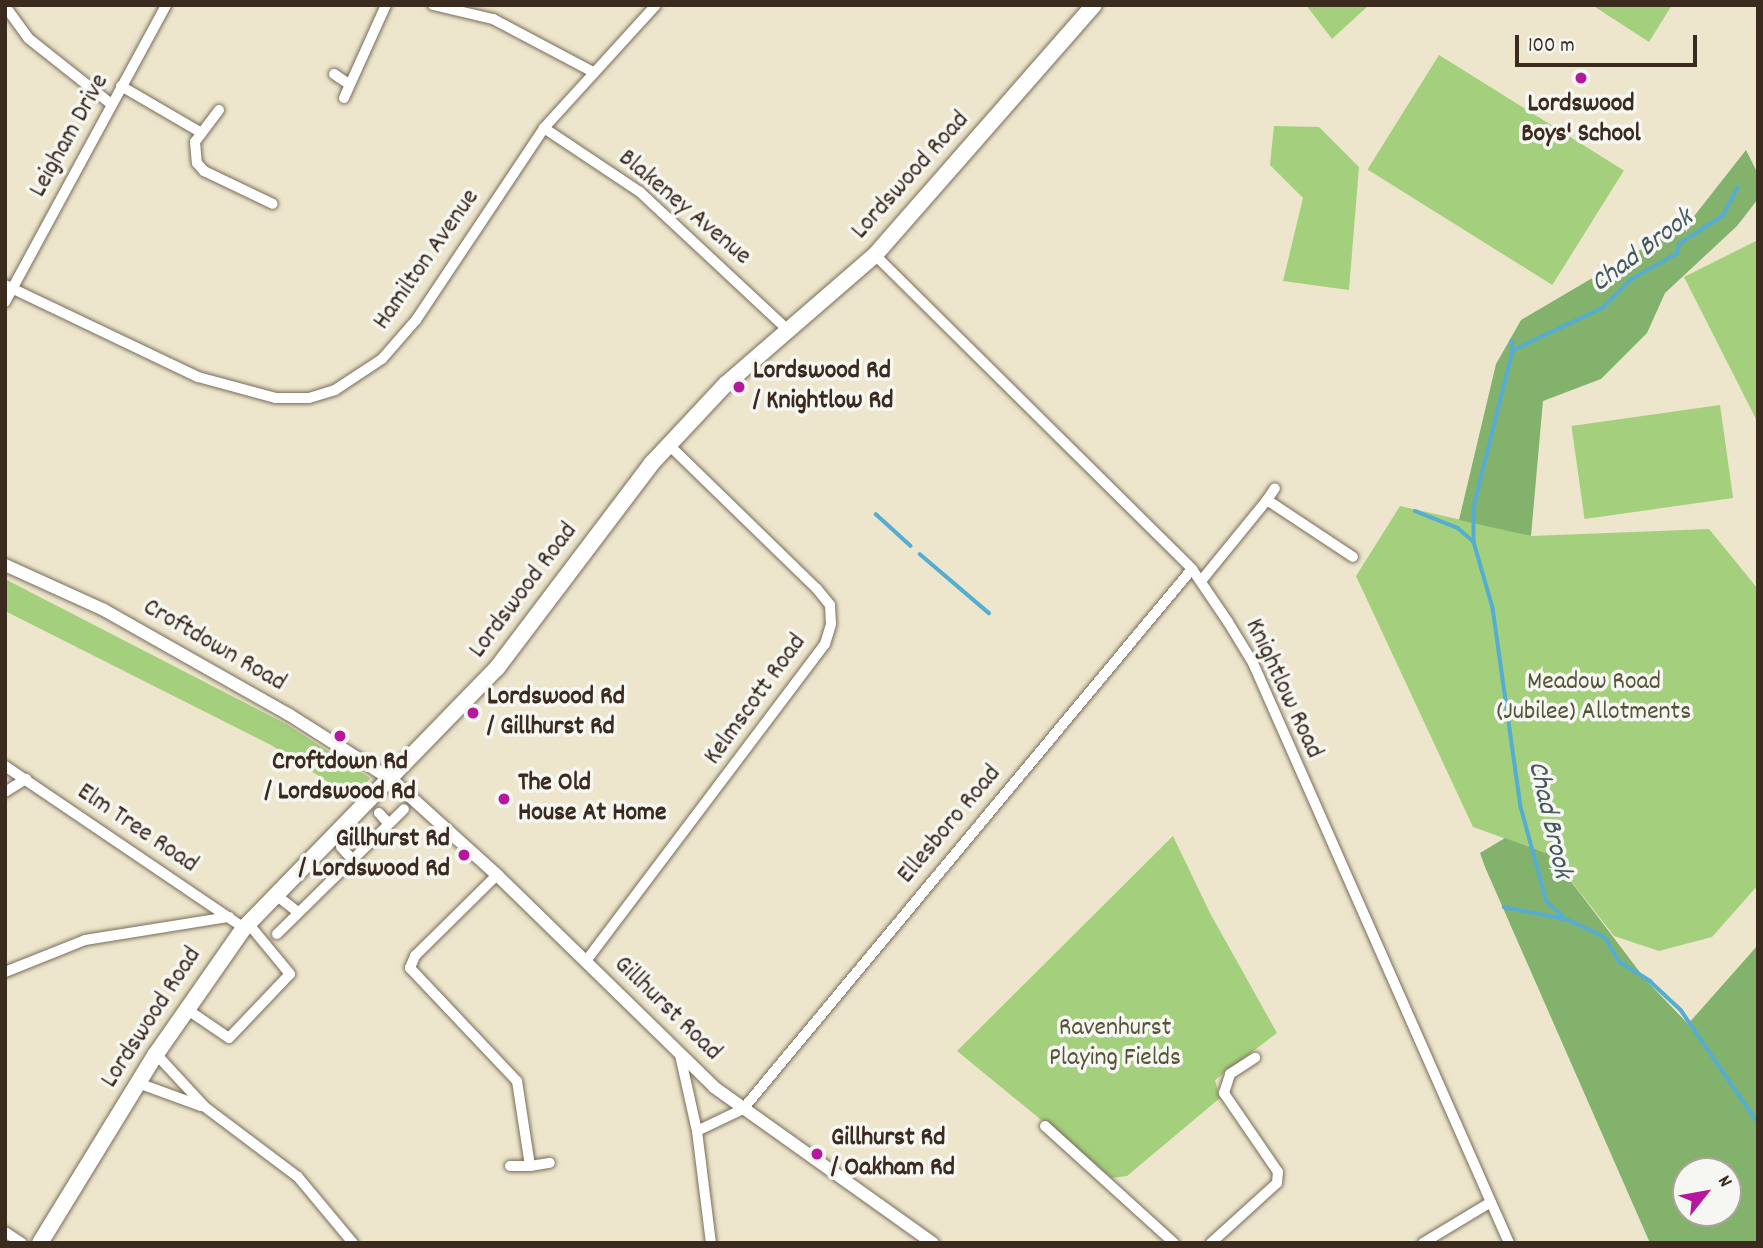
<!DOCTYPE html>
<style>
body{margin:0}
#map{position:relative;width:1763px;height:1248px;overflow:hidden;background:#ede6cc;font-family:Dekko,sans-serif}
div>[style]{position:absolute}
.green>*{inset:0;background:#a4d07d;transform-origin:0 0}
.forest>*{inset:0;background:#83b26c}
.stream>*{height:3.5px;margin:-1.75px;padding:0 1.75px;transform-origin:1.75px;border-radius:1.75px;background:#55add2}
.roads{filter:drop-shadow(0 0 2px #796c5b) drop-shadow(0 0 2px #796c5b)}
.minor>*{height:10px;margin:-5px;padding:0 5px;transform-origin:5px;border-radius:5px;background:#fff}
.tertiary>*{height:12px;margin:-6px;padding:0 6px;transform-origin:6px;border-radius:6px;background:#fff}
.primary>*{height:16px;margin:-8px;padding:0 8px;transform-origin:8px;border-radius:8px;background:#fff}
.dots>*{width:19px;height:19px;translate:-50% -50%;box-sizing:border-box;border:4px solid #f6f6f2;border-radius:50%}
span{translate:-50% -50%;white-space:nowrap;text-align:center;line-height:1.15;-webkit-text-stroke:7px #f6f6f2;paint-order:stroke}
.poi-label{font-size:26px;color:#3b2a1e;font-weight:700}
.left{translate:0 -50%;text-align:left}
.right{translate:-100% -50%;text-align:right}
.street-label{font-size:26px;color:#3b2a1e}
.park-label{font-size:26px;color:#555436}
.water-label{font-size:28px;color:#44585d;font-style:italic}
.frame{position:absolute;inset:0;border:7px solid #3b2a1e;pointer-events:none}
.north{position:absolute;left:1672px;top:1157px;width:70px;height:70px;box-sizing:border-box;background:#f6f6f2;border:2px solid #aba49d;border-radius:50%;rotate:59deg;font-size:19px;font-weight:700;line-height:28px;text-align:center;color:#3b2a1e}
.north::after{content:'';display:block;margin:auto;width:24px;height:32px;background:#b5179e;clip-path:polygon(50% 0,100% 100%,50% 72%,0 100%)}
.scale{position:absolute;left:1515px;top:35px;width:182px;height:32px;box-sizing:border-box;border:4px solid #3b2a1e;border-top:0;padding-left:9px;font-size:21px;line-height:24px;white-space:nowrap;color:#3b2a1e;-webkit-text-stroke:5px #f6f6f2;paint-order:stroke}
</style>
<div id="map">
<div class="green">
<div style="clip-path:polygon(1306px 5px,1369px 5px,1332px 39px)"></div>
<div style="clip-path:polygon(1592px 5px,1672px 5px,1649px 42px)"></div>
<div style="left:1439px;top:55px;width:218px;height:135px;rotate:32deg"></div>
<div style="clip-path:polygon(1274px 126px,1319px 127px,1359px 167px,1349px 290px,1283px 281px,1303px 198px,1270px 165px)"></div>
<div style="clip-path:polygon(1758px 240px,1758px 423px,1684px 277px)"></div>
<div style="left:1720px;top:405px;width:94px;height:150px;rotate:82deg"></div>
<div style="clip-path:polygon(1400px 506px,1531px 536px,1709px 529px,1758px 589px,1758px 885px,1712px 937px,1659px 951px,1614px 936px,1551px 855px,1473px 827px,1356px 576px)"></div>
<div style="clip-path:polygon(5px 579px,286px 724px,370px 778px,356px 800px,271px 745px,5px 611px)"></div>
<div style="clip-path:polygon(1173px 836px,1210px 913px,1277px 1033px,1215px 1080px,1220px 1098px,1127px 1176px,1112px 1178px,957px 1051px)"></div>
</div>
<div class="forest">
<div style="clip-path:polygon(1746px 150px,1758px 174px,1758px 199px,1737px 226px,1665px 293px,1647px 333px,1601px 379px,1543px 401px,1531px 536px,1459px 520px,1496px 364px,1521px 320px,1691px 220px)"></div>
<div style="clip-path:polygon(evenodd,1505px 838px,1551px 855px,1645px 979px,1688px 1024px,1758px 945px,1758px 1243px,1650px 1243px,1485px 867px,1480px 853px,1505px 838px,1686px 1171px,1728px 1171px,1728px 1213px,1686px 1213px,1686px 1171px)"></div>
</div>
<div class="stream">
<div style="left:1738px;top:188px;width:32px;rotate:118deg"></div>
<div style="left:1723px;top:216px;width:51px;rotate:146.9deg"></div>
<div style="left:1680px;top:244px;width:10px;rotate:107deg"></div>
<div style="left:1677px;top:254px;width:53px;rotate:150.5deg"></div>
<div style="left:1631px;top:280px;width:40px;rotate:135deg"></div>
<div style="left:1603px;top:308px;width:100px;rotate:154.5deg"></div>
<div style="left:1513px;top:351px;width:162px;rotate:104deg"></div>
<div style="left:1474px;top:508px;width:34px;rotate:90deg"></div>
<div style="left:1474px;top:542px;width:69px;rotate:73.9deg"></div>
<div style="left:1493px;top:608px;width:201px;rotate:82deg"></div>
<div style="left:1521px;top:807px;width:98px;rotate:74.7deg"></div>
<div style="left:1547px;top:902px;width:25px;rotate:42deg"></div>
<div style="left:1566px;top:919px;width:43px;rotate:24.8deg"></div>
<div style="left:1605px;top:937px;width:29px;rotate:59deg"></div>
<div style="left:1620px;top:962px;width:36px;rotate:32deg"></div>
<div style="left:1650px;top:981px;width:42px;rotate:43.1deg"></div>
<div style="left:1681px;top:1010px;width:137px;rotate:55.7deg"></div>
<div style="left:1512px;top:341px;width:10px;rotate:84deg"></div>
<div style="left:1415px;top:511px;width:46px;rotate:21.6deg"></div>
<div style="left:1458px;top:528px;width:21px;rotate:41deg"></div>
<div style="left:876px;top:514px;width:47px;rotate:42.4deg"></div>
<div style="left:920px;top:554px;width:91px;rotate:40.5deg"></div>
<div style="left:1504px;top:907px;width:61px;rotate:11.3deg"></div>
</div>
<div class="roads">
<div class="minor">
<div style="left:433px;top:5px;width:62px;rotate:13.1deg"></div>
<div style="left:493px;top:19px;width:113px;rotate:27.9deg"></div>
<div style="left:5px;top:6px;width:39px;rotate:54deg"></div>
<div style="left:28px;top:38px;width:105px;rotate:38.4deg"></div>
<div style="left:334px;top:74px;width:18px;rotate:34deg"></div>
<div style="left:121px;top:86px;width:91px;rotate:30.2deg"></div>
<div style="left:344px;top:98px;width:102px;rotate:-65.7deg"></div>
<div style="left:219px;top:110px;width:40px;rotate:127deg"></div>
<div style="left:195px;top:142px;width:21px;rotate:85deg"></div>
<div style="left:197px;top:163px;width:11px;rotate:49deg"></div>
<div style="left:204px;top:171px;width:76px;rotate:25.6deg"></div>
<div style="left:544px;top:128px;width:115px;rotate:33.7deg"></div>
<div style="left:640px;top:192px;width:204px;rotate:43deg"></div>
<div style="left:875px;top:255px;width:446px;rotate:44.7deg"></div>
<div style="left:1192px;top:569px;width:64px;rotate:55.8deg"></div>
<div style="left:1228px;top:622px;width:48px;rotate:58.6deg"></div>
<div style="left:1253px;top:663px;width:634px;rotate:66.18deg"></div>
<div style="left:5px;top:285px;width:214px;rotate:25.5deg"></div>
<div style="left:198px;top:377px;width:81px;rotate:15.1deg"></div>
<div style="left:276px;top:398px;width:33px"></div>
<div style="left:309px;top:398px;width:27px;rotate:-17deg"></div>
<div style="left:335px;top:390px;width:56px;rotate:-33.4deg"></div>
<div style="left:382px;top:359px;width:52px;rotate:-48.9deg"></div>
<div style="left:416px;top:320px;width:231px;rotate:-56.3deg"></div>
<div style="left:544px;top:128px;width:166px;rotate:-47.7deg"></div>
<div style="left:5px;top:302px;width:338px;rotate:-61.5deg"></div>
<div style="left:1267px;top:500px;width:14px;rotate:-56deg"></div>
<div style="left:1201px;top:581px;width:104px;rotate:-50.8deg"></div>
<div style="left:1267px;top:500px;width:103px;rotate:33.5deg"></div>
<div style="left:5px;top:766px;width:289px;rotate:34.1deg"></div>
<div style="left:5px;top:792px;width:25px;rotate:-32deg"></div>
<div style="left:379px;top:813px;width:12px;rotate:48deg"></div>
<div style="left:341px;top:847px;width:15px;rotate:48deg"></div>
<div style="left:497px;top:875px;width:115px;rotate:135.4deg"></div>
<div style="left:415px;top:956px;width:13px;rotate:113deg"></div>
<div style="left:410px;top:968px;width:156px;rotate:46.6deg"></div>
<div style="left:517px;top:1081px;width:86px;rotate:81.3deg"></div>
<div style="left:530px;top:1166px;width:20px;rotate:-9deg"></div>
<div style="left:276px;top:895px;width:28px;rotate:38deg"></div>
<div style="left:277px;top:934px;width:178px;rotate:-44.5deg"></div>
<div style="left:586px;top:961px;width:397px;rotate:-53deg"></div>
<div style="left:825px;top:644px;width:21px;rotate:-73deg"></div>
<div style="left:831px;top:624px;width:19px;rotate:-93deg"></div>
<div style="left:830px;top:605px;width:21px;rotate:-129deg"></div>
<div style="left:817px;top:589px;width:206px;rotate:-135.8deg"></div>
<div style="left:5px;top:972px;width:86px;rotate:-21.8deg"></div>
<div style="left:85px;top:940px;width:146px;rotate:-9.1deg"></div>
<div style="left:185px;top:1008px;width:53px;rotate:34.3deg"></div>
<div style="left:229px;top:1038px;width:88px;rotate:-46.4deg"></div>
<div style="left:290px;top:974px;width:66px;rotate:-129.5deg"></div>
<div style="left:156px;top:1054px;width:72px;rotate:47.2deg"></div>
<div style="left:205px;top:1107px;width:116px;rotate:37deg"></div>
<div style="left:298px;top:1177px;width:86px;rotate:50.2deg"></div>
<div style="left:680px;top:1055px;width:78px;rotate:77.4deg"></div>
<div style="left:697px;top:1131px;width:113px;rotate:82.9deg"></div>
<div style="left:138px;top:1083px;width:67px;rotate:20.1deg"></div>
<div style="left:1045px;top:1126px;width:174px;rotate:42.2deg"></div>
<div style="left:697px;top:1131px;width:51px;rotate:-25.6deg"></div>
<div style="left:743px;top:1109px;width:702px;rotate:-50.26deg"></div>
<div style="left:510px;top:1166px;width:20px"></div>
<div style="left:5px;top:1232px;width:20px;rotate:33deg"></div>
<div style="left:1211px;top:1243px;width:89px;rotate:-42.3deg"></div>
<div style="left:1277px;top:1183px;width:11px;rotate:-85deg"></div>
<div style="left:1278px;top:1172px;width:96px;rotate:-124.4deg"></div>
<div style="left:1224px;top:1093px;width:20px;rotate:-72deg"></div>
<div style="left:1230px;top:1074px;width:30px;rotate:-33deg"></div>
<div style="left:1423px;top:1243px;width:79px;rotate:-31.1deg"></div>
</div>
<div class="tertiary">
<div style="left:5px;top:565px;width:109px;rotate:24.4deg"></div>
<div style="left:104px;top:610px;width:211px;rotate:29.5deg"></div>
<div style="left:288px;top:714px;width:123px;rotate:32.4deg"></div>
<div style="left:392px;top:780px;width:142px;rotate:42.1deg"></div>
<div style="left:497px;top:875px;width:303px;rotate:44.3deg"></div>
<div style="left:714px;top:1087px;width:269px;rotate:35.5deg"></div>
</div>
<div class="primary">
<div style="left:40px;top:1243px;width:222px;rotate:-58.5deg"></div>
<div style="left:156px;top:1054px;width:154px;rotate:-55.1deg"></div>
<div style="left:244px;top:928px;width:363px;rotate:-45.8deg"></div>
<div style="left:497px;top:668px;width:257px;rotate:-52.9deg"></div>
<div style="left:652px;top:463px;width:108px;rotate:-46.9deg"></div>
<div style="left:726px;top:384px;width:197px;rotate:-40.9deg"></div>
<div style="left:875px;top:255px;width:332px;rotate:-48.8deg"></div>
</div>
</div>
<div class="dots">
<div style="left:1581px;top:78px;background:#b5179e"></div>
<div style="left:739px;top:387px;background:#b5179e"></div>
<div style="left:473px;top:713px;background:#b5179e"></div>
<div style="left:340px;top:736px;background:#b5179e"></div>
<div style="left:504px;top:799px;background:#b5179e"></div>
<div style="left:464px;top:855px;background:#b5179e"></div>
<div style="left:817px;top:1154px;background:#b5179e"></div>
</div>
<div class="poi-label">
<span style="left:1581px;top:120px">Lordswood<br>Boys' School</span>
<span class="left" style="left:753px;top:387px">Lordswood Rd<br>/ Knightlow Rd</span>
<span class="left" style="left:487px;top:713px">Lordswood Rd<br>/ Gillhurst Rd</span>
<span style="left:340px;top:778px">Croftdown Rd<br>/ Lordswood Rd</span>
<span class="left" style="left:518px;top:799px">The Old<br>House At Home</span>
<span class="right" style="left:450px;top:855px">Gillhurst Rd<br>/ Lordswood Rd</span>
<span class="left" style="left:831px;top:1154px">Gillhurst Rd<br>/ Oakham Rd</span>
</div>
<div class="street-label">
<span style="left:70px;top:136px;rotate:-61deg">Leigham Drive</span>
<span style="left:911px;top:176px;rotate:-48deg">Lordswood Road</span>
<span style="left:684px;top:208px;rotate:40deg">Blakeney Avenue</span>
<span style="left:427px;top:260px;rotate:-55deg">Hamilton Avenue</span>
<span style="left:524px;top:591px;rotate:-53deg">Lordswood Road</span>
<span style="left:214px;top:646px;rotate:30deg">Croftdown Road</span>
<span style="left:1283px;top:689px;rotate:65deg">Knightlow Road</span>
<span style="left:756px;top:700px;rotate:-54deg">Kelmscott Road</span>
<span style="left:950px;top:825px;rotate:-50deg">Ellesboro Road</span>
<span style="left:137px;top:829px;rotate:34deg">Elm Tree Road</span>
<span style="left:667px;top:1009px;rotate:44deg">Gillhurst Road</span>
<span style="left:152px;top:1018px;rotate:-57deg">Lordswood Road</span>
</div>
<div class="park-label">
<span style="left:1594px;top:698px">Meadow Road<br>(Jubilee) Allotments</span>
<span style="left:1115px;top:1044px">Ravenhurst<br>Playing Fields</span>
</div>
<div class="water-label">
<span style="left:1643px;top:252px;rotate:-37deg">Chad Brook</span>
<span style="left:1548px;top:820px;rotate:77deg">Chad Brook</span>
</div>
<div class="frame"></div>
<div class="north">N</div>
<div class="scale">100 m</div>
</div>
